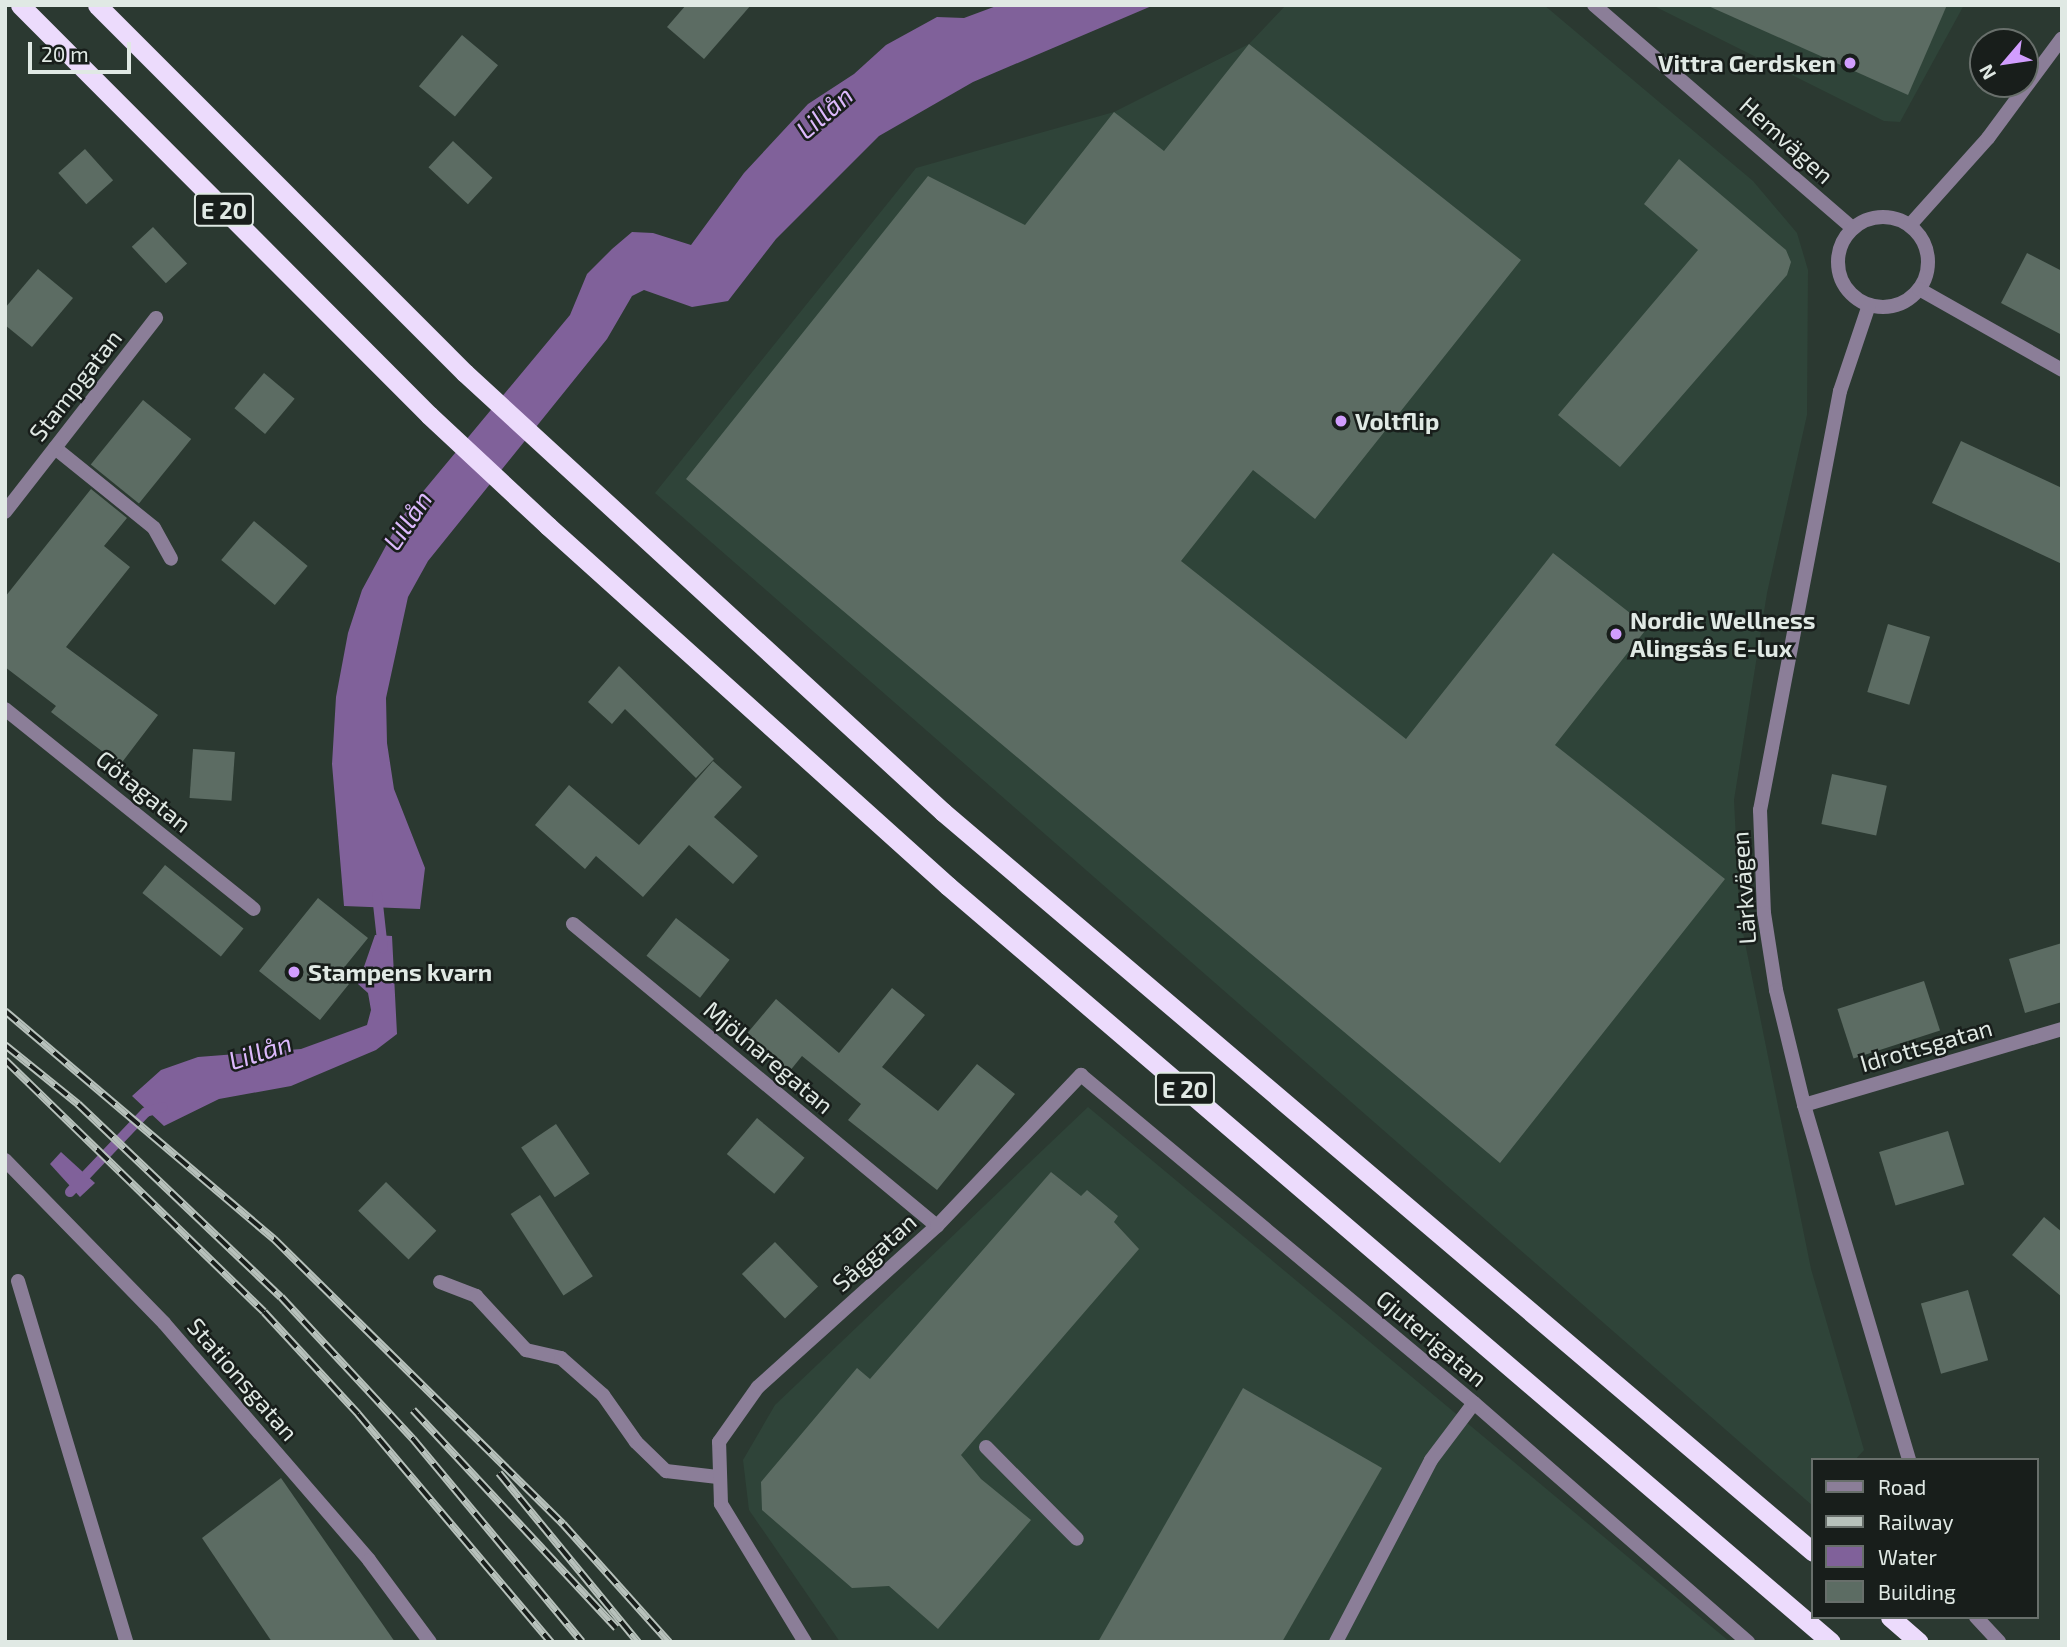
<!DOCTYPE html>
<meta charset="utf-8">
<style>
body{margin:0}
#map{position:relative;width:2067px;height:1647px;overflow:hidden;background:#2b3931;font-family:"Exo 2",sans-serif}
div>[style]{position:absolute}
.built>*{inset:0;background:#2f4439}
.water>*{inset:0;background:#80619a}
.stream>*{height:10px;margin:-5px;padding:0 5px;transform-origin:5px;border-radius:5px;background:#80619a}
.building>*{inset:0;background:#5c6c63;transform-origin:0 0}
.service>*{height:14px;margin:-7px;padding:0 7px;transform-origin:7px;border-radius:7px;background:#8b7e98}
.minor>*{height:14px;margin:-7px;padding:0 7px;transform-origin:7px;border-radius:7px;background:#8b7e98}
.minor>.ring{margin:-7px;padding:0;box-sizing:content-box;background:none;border:14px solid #8b7e98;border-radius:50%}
.tertiary>*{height:14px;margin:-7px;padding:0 7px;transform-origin:7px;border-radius:7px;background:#8b7e98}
.trunk>*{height:19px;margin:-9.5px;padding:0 9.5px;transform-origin:9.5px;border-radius:9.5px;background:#ecdbfc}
.rail>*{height:8px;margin-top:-4px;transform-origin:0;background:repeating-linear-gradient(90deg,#181e1b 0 16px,#b7c1bb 0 32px);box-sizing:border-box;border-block:2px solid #b7c1bb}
.dots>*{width:19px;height:19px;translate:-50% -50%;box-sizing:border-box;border:4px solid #181e1b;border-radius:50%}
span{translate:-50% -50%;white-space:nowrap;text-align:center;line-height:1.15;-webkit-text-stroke:5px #181e1b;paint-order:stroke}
.shield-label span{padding:2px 5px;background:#181e1b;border:2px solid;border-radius:5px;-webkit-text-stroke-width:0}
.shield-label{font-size:23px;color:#e0e9e4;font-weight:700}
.poi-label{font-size:24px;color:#e0e9e4;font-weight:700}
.right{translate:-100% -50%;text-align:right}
.left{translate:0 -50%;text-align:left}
.street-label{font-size:24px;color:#e0e9e4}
.water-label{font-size:26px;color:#dcb9fc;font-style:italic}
.frame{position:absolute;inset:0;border:7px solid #e0e9e4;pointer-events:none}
.legend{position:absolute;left:1811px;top:1458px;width:228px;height:161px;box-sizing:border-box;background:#181e1b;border:2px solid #686f6b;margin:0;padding:9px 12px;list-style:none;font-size:21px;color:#e0e9e4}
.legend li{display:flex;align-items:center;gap:14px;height:35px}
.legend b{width:35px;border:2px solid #686f6b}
.north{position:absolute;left:1969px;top:28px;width:70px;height:70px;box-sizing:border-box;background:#181e1b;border:2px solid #686f6b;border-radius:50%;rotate:241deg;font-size:19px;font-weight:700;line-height:28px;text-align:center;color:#e0e9e4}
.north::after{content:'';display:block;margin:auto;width:24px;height:32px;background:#d19dfe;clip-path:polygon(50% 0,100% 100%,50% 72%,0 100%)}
.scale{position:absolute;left:28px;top:42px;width:103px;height:32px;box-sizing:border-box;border:4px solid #e0e9e4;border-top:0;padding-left:9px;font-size:21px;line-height:24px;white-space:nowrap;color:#e0e9e4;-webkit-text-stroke:5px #181e1b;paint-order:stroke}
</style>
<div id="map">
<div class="built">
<div style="clip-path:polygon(1286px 5px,1544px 5px,1753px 181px,1797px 233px,1808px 270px,1807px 415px,1767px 593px,1734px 800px,1740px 918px,1811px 1269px,1864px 1450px,1855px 1460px,1813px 1460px,1813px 1506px,655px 493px,916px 168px,1114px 112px,1249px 44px)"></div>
<div style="clip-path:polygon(1652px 5px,1964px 5px,1900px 122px,1884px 121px)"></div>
<div style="clip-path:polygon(1088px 1107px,1730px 1642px,840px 1642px,749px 1510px,743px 1460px,775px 1405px)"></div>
</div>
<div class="water">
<div style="clip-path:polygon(999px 5px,1154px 5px,973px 82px,879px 136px,776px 239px,728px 301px,692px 307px,644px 290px,632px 296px,607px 339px,428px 561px,408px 597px,386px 698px,387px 743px,394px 789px,425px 868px,420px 909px,344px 906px,332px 764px,336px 697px,348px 633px,362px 590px,401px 518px,570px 315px,587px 274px,612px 249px,632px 232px,653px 233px,691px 245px,744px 173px,808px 104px,854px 74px,886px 45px,937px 17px,964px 18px)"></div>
<div style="clip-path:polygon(375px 935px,392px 936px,397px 1034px,376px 1050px,291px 1086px,219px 1099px,164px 1126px,132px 1096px,161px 1070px,198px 1057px,301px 1049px,367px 1025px,371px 1010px,368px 993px,358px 984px)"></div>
<div style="clip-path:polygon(61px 1152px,95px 1183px,80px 1197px,50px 1164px)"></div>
</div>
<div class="stream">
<div style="left:377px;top:895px;width:54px;rotate:83.7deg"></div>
<div style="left:70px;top:1192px;width:110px;rotate:-46.5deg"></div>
<div style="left:146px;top:1112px;width:17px;rotate:-17deg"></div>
</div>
<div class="building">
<div style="clip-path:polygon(686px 5px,751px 5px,704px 59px,667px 27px)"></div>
<div style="clip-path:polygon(1706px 5px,1947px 5px,1908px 95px)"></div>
<div style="left:462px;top:35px;width:47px;height:67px;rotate:40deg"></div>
<div style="clip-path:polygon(1249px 44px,1521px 260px,1315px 519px,1253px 470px,1181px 561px,1406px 739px,1553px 553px,1648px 627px,1555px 745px,1725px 879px,1500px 1163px,686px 479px,928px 176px,1025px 225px,1114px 112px,1164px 151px)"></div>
<div style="left:453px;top:141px;width:54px;height:36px;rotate:43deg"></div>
<div style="left:85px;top:149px;width:42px;height:36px;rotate:48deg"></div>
<div style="clip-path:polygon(1679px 159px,1786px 250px,1791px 262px,1787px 275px,1620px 467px,1558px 415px,1698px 250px,1644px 204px)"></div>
<div style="left:153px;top:227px;width:50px;height:29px;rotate:47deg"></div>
<div style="clip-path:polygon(2027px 253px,2062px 271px,2062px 335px,2001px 303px)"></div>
<div style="clip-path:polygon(38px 269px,73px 298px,32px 347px,5px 325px,5px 308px)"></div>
<div style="left:264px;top:373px;width:40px;height:46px;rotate:40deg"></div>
<div style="left:143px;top:400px;width:62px;height:83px;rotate:39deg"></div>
<div style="clip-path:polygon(1961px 441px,2062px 488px,2062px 564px,1932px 503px)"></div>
<div style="clip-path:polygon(91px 489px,127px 518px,104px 546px,130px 567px,66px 647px,158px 715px,120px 765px,51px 712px,56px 706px,5px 667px,5px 597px)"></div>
<div style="left:254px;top:521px;width:70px;height:51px;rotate:40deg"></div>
<div style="left:1888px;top:624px;width:44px;height:71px;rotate:17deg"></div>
<div style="clip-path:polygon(619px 666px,714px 759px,696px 778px,625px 709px,612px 724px,588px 702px)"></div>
<div style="left:193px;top:749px;width:42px;height:49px;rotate:4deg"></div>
<div style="clip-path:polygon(713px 761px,742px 787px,714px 817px,758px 856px,733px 884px,689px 845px,643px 897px,596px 856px,585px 869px,535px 825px,569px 785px,639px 845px)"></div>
<div style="left:1832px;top:774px;width:56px;height:51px;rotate:12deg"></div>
<div style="left:165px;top:865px;width:101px;height:36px;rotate:39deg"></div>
<div style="clip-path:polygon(318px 898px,368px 938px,338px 975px,349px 984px,320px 1020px,259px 971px)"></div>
<div style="left:676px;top:918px;width:68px;height:48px;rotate:38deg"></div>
<div style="clip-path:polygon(2062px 943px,2062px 1002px,2025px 1013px,2009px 959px)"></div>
<div style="left:1924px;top:981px;width:52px;height:91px;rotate:72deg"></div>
<div style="clip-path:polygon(892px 988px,925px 1015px,882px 1067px,938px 1111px,977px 1064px,1015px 1094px,937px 1190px,848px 1120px,861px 1104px,802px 1056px,789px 1072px,745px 1036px,776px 999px,839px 1053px)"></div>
<div style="left:757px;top:1118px;width:62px;height:47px;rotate:40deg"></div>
<div style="left:556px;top:1124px;width:60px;height:42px;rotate:56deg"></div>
<div style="left:1948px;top:1131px;width:56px;height:72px;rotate:73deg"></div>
<div style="clip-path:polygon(1051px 1172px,1081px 1196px,1087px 1190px,1118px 1216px,1114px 1222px,1139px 1249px,961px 1455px,981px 1479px,1031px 1520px,938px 1629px,889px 1586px,852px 1588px,762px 1510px,761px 1482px,857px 1368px,870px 1379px)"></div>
<div style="left:386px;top:1182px;width:70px;height:40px;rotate:44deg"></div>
<div style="left:540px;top:1195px;width:97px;height:35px;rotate:57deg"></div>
<div style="clip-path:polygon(2044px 1217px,2062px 1232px,2062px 1297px,2012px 1255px)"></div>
<div style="left:775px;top:1242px;width:62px;height:46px;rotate:46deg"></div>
<div style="left:1968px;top:1290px;width:73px;height:49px;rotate:74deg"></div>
<div style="clip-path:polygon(1243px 1388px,1382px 1468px,1282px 1642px,1098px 1642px)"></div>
<div style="clip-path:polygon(281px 1478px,395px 1642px,272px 1642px,202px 1538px)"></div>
</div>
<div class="service">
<div style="left:55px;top:448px;width:127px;rotate:38.9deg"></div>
<div style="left:154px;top:528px;width:35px;rotate:61deg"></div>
<div style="left:18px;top:1281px;width:377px;rotate:73.3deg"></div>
<div style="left:440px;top:1282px;width:39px;rotate:21deg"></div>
<div style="left:476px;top:1296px;width:74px;rotate:47.2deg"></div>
<div style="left:526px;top:1350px;width:36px;rotate:13deg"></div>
<div style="left:561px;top:1358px;width:56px;rotate:41.4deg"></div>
<div style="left:603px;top:1395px;width:57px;rotate:54.9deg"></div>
<div style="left:636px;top:1442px;width:42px;rotate:44deg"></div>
<div style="left:666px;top:1471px;width:52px;rotate:6.6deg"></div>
<div style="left:986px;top:1447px;width:129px;rotate:45.3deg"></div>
<div style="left:1336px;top:1642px;width:205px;rotate:-62.4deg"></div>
<div style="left:1431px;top:1460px;width:71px;rotate:-53deg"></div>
</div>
<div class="minor">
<div style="left:1594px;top:5px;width:341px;rotate:40.8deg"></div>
<div class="ring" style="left:1838px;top:217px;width:76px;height:76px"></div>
<div style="left:1910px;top:225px;width:117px;rotate:-48.1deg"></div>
<div style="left:1988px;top:138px;width:124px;rotate:-53.5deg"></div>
<div style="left:1919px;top:289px;width:164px;rotate:29.5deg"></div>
<div style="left:1869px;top:305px;width:91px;rotate:108.6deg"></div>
<div style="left:1840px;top:391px;width:427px;rotate:100.8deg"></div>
<div style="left:1760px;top:810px;width:103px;rotate:87.8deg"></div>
<div style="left:1764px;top:913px;width:78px;rotate:81.1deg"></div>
<div style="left:1776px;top:990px;width:118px;rotate:76.3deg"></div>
<div style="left:1804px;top:1105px;width:370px;rotate:73.5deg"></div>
<div style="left:5px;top:512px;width:246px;rotate:-52.1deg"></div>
<div style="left:5px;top:709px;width:319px;rotate:38.8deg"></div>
<div style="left:573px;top:924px;width:473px;rotate:39.7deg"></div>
<div style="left:1804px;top:1105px;width:269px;rotate:-16.4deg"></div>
<div style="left:1976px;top:1617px;width:34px;rotate:47deg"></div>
<div style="left:805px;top:1642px;width:162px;rotate:-121.3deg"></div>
<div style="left:721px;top:1504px;width:62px;rotate:-91.8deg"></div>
<div style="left:719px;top:1442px;width:67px;rotate:-54.7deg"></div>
<div style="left:758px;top:1387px;width:241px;rotate:-42deg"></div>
<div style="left:937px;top:1226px;width:209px;rotate:-46.4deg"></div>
<div style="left:1081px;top:1075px;width:512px;rotate:39.85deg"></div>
<div style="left:1474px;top:1403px;width:364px;rotate:41.1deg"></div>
</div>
<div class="tertiary">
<div style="left:5px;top:1160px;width:228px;rotate:45.7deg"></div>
<div style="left:164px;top:1323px;width:313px;rotate:49.1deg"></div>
<div style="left:369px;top:1560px;width:102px;rotate:53.4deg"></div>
</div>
<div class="trunk">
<div style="left:20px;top:5px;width:579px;rotate:45.07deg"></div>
<div style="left:429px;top:415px;width:163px;rotate:43deg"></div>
<div style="left:548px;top:526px;width:538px;rotate:41.99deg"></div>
<div style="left:948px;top:886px;width:1162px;rotate:40.57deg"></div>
<div style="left:97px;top:5px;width:520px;rotate:45deg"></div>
<div style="left:465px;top:373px;width:649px;rotate:42.56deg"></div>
<div style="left:943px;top:812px;width:1142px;rotate:40.38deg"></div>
<div style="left:1890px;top:1617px;width:38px;rotate:41deg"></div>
</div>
<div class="rail">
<div style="left:5px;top:1011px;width:353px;rotate:40.3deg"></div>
<div style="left:274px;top:1239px;width:406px;rotate:44.6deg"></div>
<div style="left:563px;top:1524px;width:159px;rotate:48.1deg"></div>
<div style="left:5px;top:1045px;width:94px;rotate:38.9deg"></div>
<div style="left:78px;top:1104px;width:280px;rotate:43.6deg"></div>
<div style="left:281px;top:1297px;width:194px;rotate:47.1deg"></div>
<div style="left:413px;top:1439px;width:264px;rotate:50.2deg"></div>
<div style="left:5px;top:1060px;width:361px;rotate:44.2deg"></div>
<div style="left:264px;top:1312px;width:139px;rotate:47.3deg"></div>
<div style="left:358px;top:1414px;width:299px;rotate:49.8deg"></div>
<div style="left:413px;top:1410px;width:298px;rotate:47deg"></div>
<div style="left:499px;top:1473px;width:219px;rotate:50.6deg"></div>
</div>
<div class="dots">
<div style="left:1850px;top:63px;background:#d19dfe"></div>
<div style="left:1341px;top:421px;background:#d19dfe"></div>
<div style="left:1616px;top:634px;background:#d19dfe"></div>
<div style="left:294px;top:972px;background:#d19dfe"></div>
</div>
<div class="shield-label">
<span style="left:224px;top:210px">E 20</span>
<span style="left:1185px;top:1089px">E 20</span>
</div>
<div class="poi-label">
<span class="right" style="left:1836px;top:63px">Vittra Gerdsken</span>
<span class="left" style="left:1355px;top:421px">Voltflip</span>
<span class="left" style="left:1630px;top:634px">Nordic Wellness<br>Alingsås E-lux</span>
<span class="left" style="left:308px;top:972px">Stampens kvarn</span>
</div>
<div class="street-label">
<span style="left:1787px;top:140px;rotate:42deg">Hemvägen</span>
<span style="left:75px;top:385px;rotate:-52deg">Stampgatan</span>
<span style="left:144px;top:791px;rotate:39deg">Götagatan</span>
<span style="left:1743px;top:888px;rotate:-94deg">Lärkvägen</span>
<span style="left:1926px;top:1045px;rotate:-16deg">Idrottsgatan</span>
<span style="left:769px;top:1057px;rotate:40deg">Mjölnaregatan</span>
<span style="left:874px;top:1252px;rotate:-42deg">Såggatan</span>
<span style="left:1432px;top:1338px;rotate:40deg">Gjuterigatan</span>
<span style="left:243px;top:1379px;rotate:49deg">Stationsgatan</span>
</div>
<div class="water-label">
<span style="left:824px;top:112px;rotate:-41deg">Lillån</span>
<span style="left:407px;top:520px;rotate:-56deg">Lillån</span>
<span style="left:260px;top:1051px;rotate:-18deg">Lillån</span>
</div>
<div class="frame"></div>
<ul class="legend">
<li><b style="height:9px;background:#8b7e98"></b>Road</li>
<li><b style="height:9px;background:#b7c1bb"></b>Railway</li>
<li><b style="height:19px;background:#80619a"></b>Water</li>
<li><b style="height:19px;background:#5c6c63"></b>Building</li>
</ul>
<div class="north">N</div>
<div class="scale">20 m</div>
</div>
